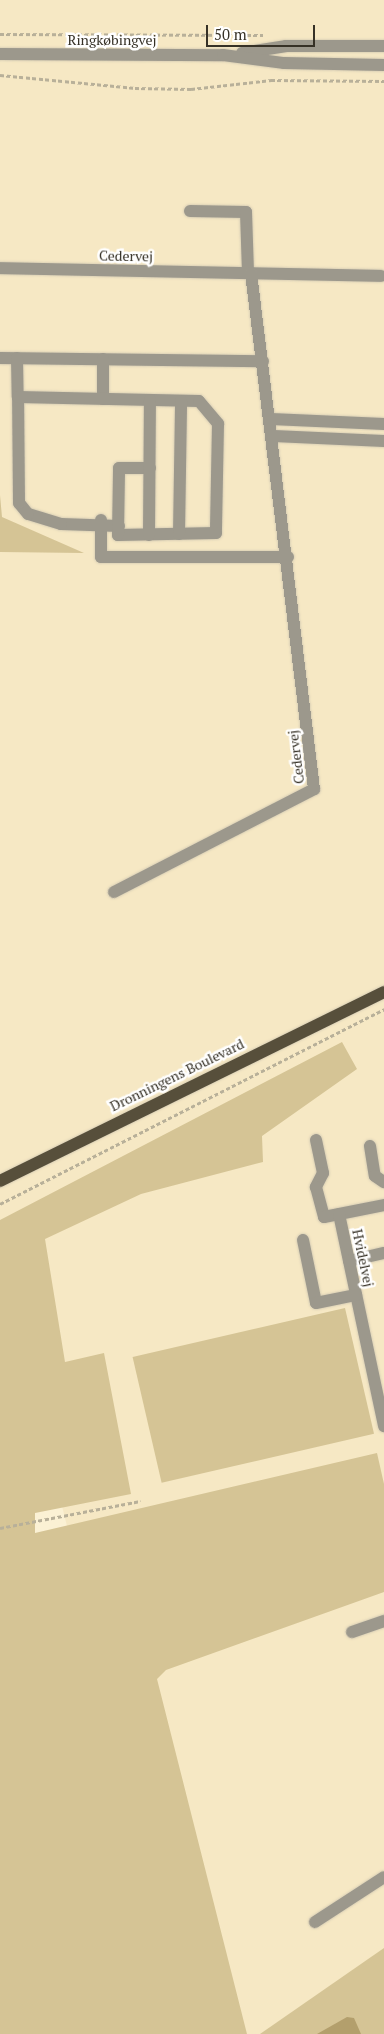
<!DOCTYPE html>
<meta charset="utf-8">
<style>
body{margin:0}
#map{position:relative;width:384px;height:2034px;overflow:hidden;background:#fbf1d4;font-family:"PT Serif",serif}
div>[style]{position:absolute}
.built>*{inset:0;background:#f6e8c4}
.green>*{inset:0;background:#d5c495;transform-origin:0 0}
.water>*{inset:0;background:#b39f6c}
.path>*{height:2.5px;margin-top:-1.25px;transform-origin:0;background:repeating-linear-gradient(90deg,#b8b099 0 4px,transparent 0 6.5px)}
.roads{filter:drop-shadow(0 0 1px #d8ceb5) drop-shadow(0 0 1px #d8ceb5)}
.minor>*{height:12px;margin:-6px;padding:0 6px;transform-origin:6px;border-radius:6px;background:#9c988c}
.major>*{height:12px;margin:-6px;padding:0 6px;transform-origin:6px;border-radius:6px;background:#574f3b}
span{translate:-50% -50%;white-space:nowrap;text-align:center;line-height:1.15;-webkit-text-stroke:5px #fff;paint-order:stroke}
.street-label{font-size:14px;color:#363126}
.scale{position:absolute;left:206px;top:25px;width:109px;height:22px;box-sizing:border-box;border:2px solid #363126;border-top:0;padding-left:6px;font-size:15px;line-height:18px;white-space:nowrap;color:#363126;-webkit-text-stroke:4px #fff;paint-order:stroke}
</style>
<div id="map">
<div class="built">
<div style="clip-path:polygon(0 0,384px 0,384px 2034px,218px 2034px,135px 1799px,0 1257px)"></div>
</div>
<div class="green">
<div style="clip-path:polygon(0 495px,2px 517px,84px 553px,0 552px)"></div>
<div style="clip-path:polygon(342px 1042px,357px 1069px,262px 1136px,263px 1162px,141px 1194px,45px 1239px,65px 1362px,104px 1353px,131px 1494px,35px 1513px,35px 1533px,377px 1453px,384px 1484px,384px 1592px,166px 1670px,157px 1679px,247px 2034px,0 2034px,0 1220px)"></div>
<div style="left:345px;top:1308px;width:129px;height:218px;rotate:77deg"></div>
<div style="clip-path:polygon(384px 1948px,384px 2034px,260px 2034px)"></div>
</div>
<div class="water">
<div style="clip-path:polygon(347px 2017px,354px 2018px,361px 2034px,317px 2034px)"></div>
</div>
<div class="path">
<div style="left:0;top:34px;width:263px;rotate:0.2deg"></div>
<div style="left:0;top:75px;width:136px;rotate:5.5deg"></div>
<div style="left:135px;top:88px;width:56px;rotate:1deg"></div>
<div style="left:191px;top:89px;width:81px;rotate:-6.4deg"></div>
<div style="left:271px;top:80px;width:113px;rotate:0.5deg"></div>
<div style="left:0;top:1204px;width:431px;rotate:-26.9deg"></div>
<div style="left:0;top:1528px;width:143px;rotate:-10.9deg"></div>
</div>
<div class="roads">
<div class="minor">
<div style="left:242px;top:53px;width:45px;rotate:-9deg"></div>
<div style="left:286px;top:46px;width:98px"></div>
<div style="left:0;top:54px;width:223px;rotate:0.3deg"></div>
<div style="left:223px;top:55px;width:62px;rotate:7.5deg"></div>
<div style="left:284px;top:63px;width:100px;rotate:1.1deg"></div>
<div style="left:190px;top:211px;width:56px;rotate:1deg"></div>
<div style="left:246px;top:212px;width:61px;rotate:88.1deg"></div>
<div style="left:0;top:268px;width:381px;rotate:1.2deg"></div>
<div style="left:0;top:358px;width:263px;rotate:0.7deg"></div>
<div style="left:17px;top:358px;width:39px;rotate:89deg"></div>
<div style="left:103px;top:399px;width:40px;rotate:-90deg"></div>
<div style="left:271px;top:419px;width:113px;rotate:2.5deg"></div>
<div style="left:274px;top:436px;width:110px;rotate:2.6deg"></div>
<div style="left:101px;top:520px;width:37px;rotate:90deg"></div>
<div style="left:101px;top:557px;width:187px"></div>
<div style="left:119px;top:526px;width:58px;rotate:-178deg"></div>
<div style="left:61px;top:524px;width:34px;rotate:-163deg"></div>
<div style="left:28px;top:514px;width:14px;rotate:-129deg"></div>
<div style="left:19px;top:503px;width:106px;rotate:-90.5deg"></div>
<div style="left:18px;top:397px;width:181px;rotate:1.3deg"></div>
<div style="left:199px;top:401px;width:30px;rotate:50deg"></div>
<div style="left:218px;top:424px;width:109px;rotate:91.1deg"></div>
<div style="left:216px;top:533px;width:98px;rotate:178.8deg"></div>
<div style="left:118px;top:535px;width:67px;rotate:-89.1deg"></div>
<div style="left:119px;top:468px;width:31px"></div>
<div style="left:179px;top:534px;width:133px;rotate:-89.1deg"></div>
<div style="left:149px;top:535px;width:135px;rotate:-89.6deg"></div>
<div style="left:114px;top:892px;width:225px;rotate:-27.2deg"></div>
<div style="left:314px;top:789px;width:520px;rotate:-96.96deg"></div>
<div style="left:316px;top:1140px;width:34px;rotate:78deg"></div>
<div style="left:323px;top:1173px;width:16px;rotate:117deg"></div>
<div style="left:316px;top:1187px;width:31px;rotate:75deg"></div>
<div style="left:324px;top:1217px;width:61px;rotate:-11.3deg"></div>
<div style="left:370px;top:1146px;width:30px;rotate:81deg"></div>
<div style="left:375px;top:1176px;width:11px;rotate:34deg"></div>
<div style="left:339px;top:1214px;width:217px;rotate:78deg"></div>
<div style="left:303px;top:1240px;width:64px;rotate:78.3deg"></div>
<div style="left:316px;top:1303px;width:41px;rotate:-11.3deg"></div>
<div style="left:349px;top:1261px;width:36px;rotate:-13deg"></div>
<div style="left:352px;top:1632px;width:34px;rotate:-19deg"></div>
<div style="left:315px;top:1922px;width:82px;rotate:-33.1deg"></div>
</div>
<div class="major">
<div style="left:0;top:1181px;width:428px;rotate:-26.2deg"></div>
</div>
</div>
<div class="street-label">
<span style="left:112px;top:40px">Ringkøbingvej</span>
<span style="left:126px;top:256px;rotate:1deg">Cedervej</span>
<span style="left:296px;top:757px;rotate:-97deg">Cedervej</span>
<span style="left:177px;top:1075px;rotate:-26deg">Dronningens Boulevard</span>
<span style="left:363px;top:1258px;rotate:78deg">Hvidelvej</span>
</div>
<div class="scale">50 m</div>
</div>
